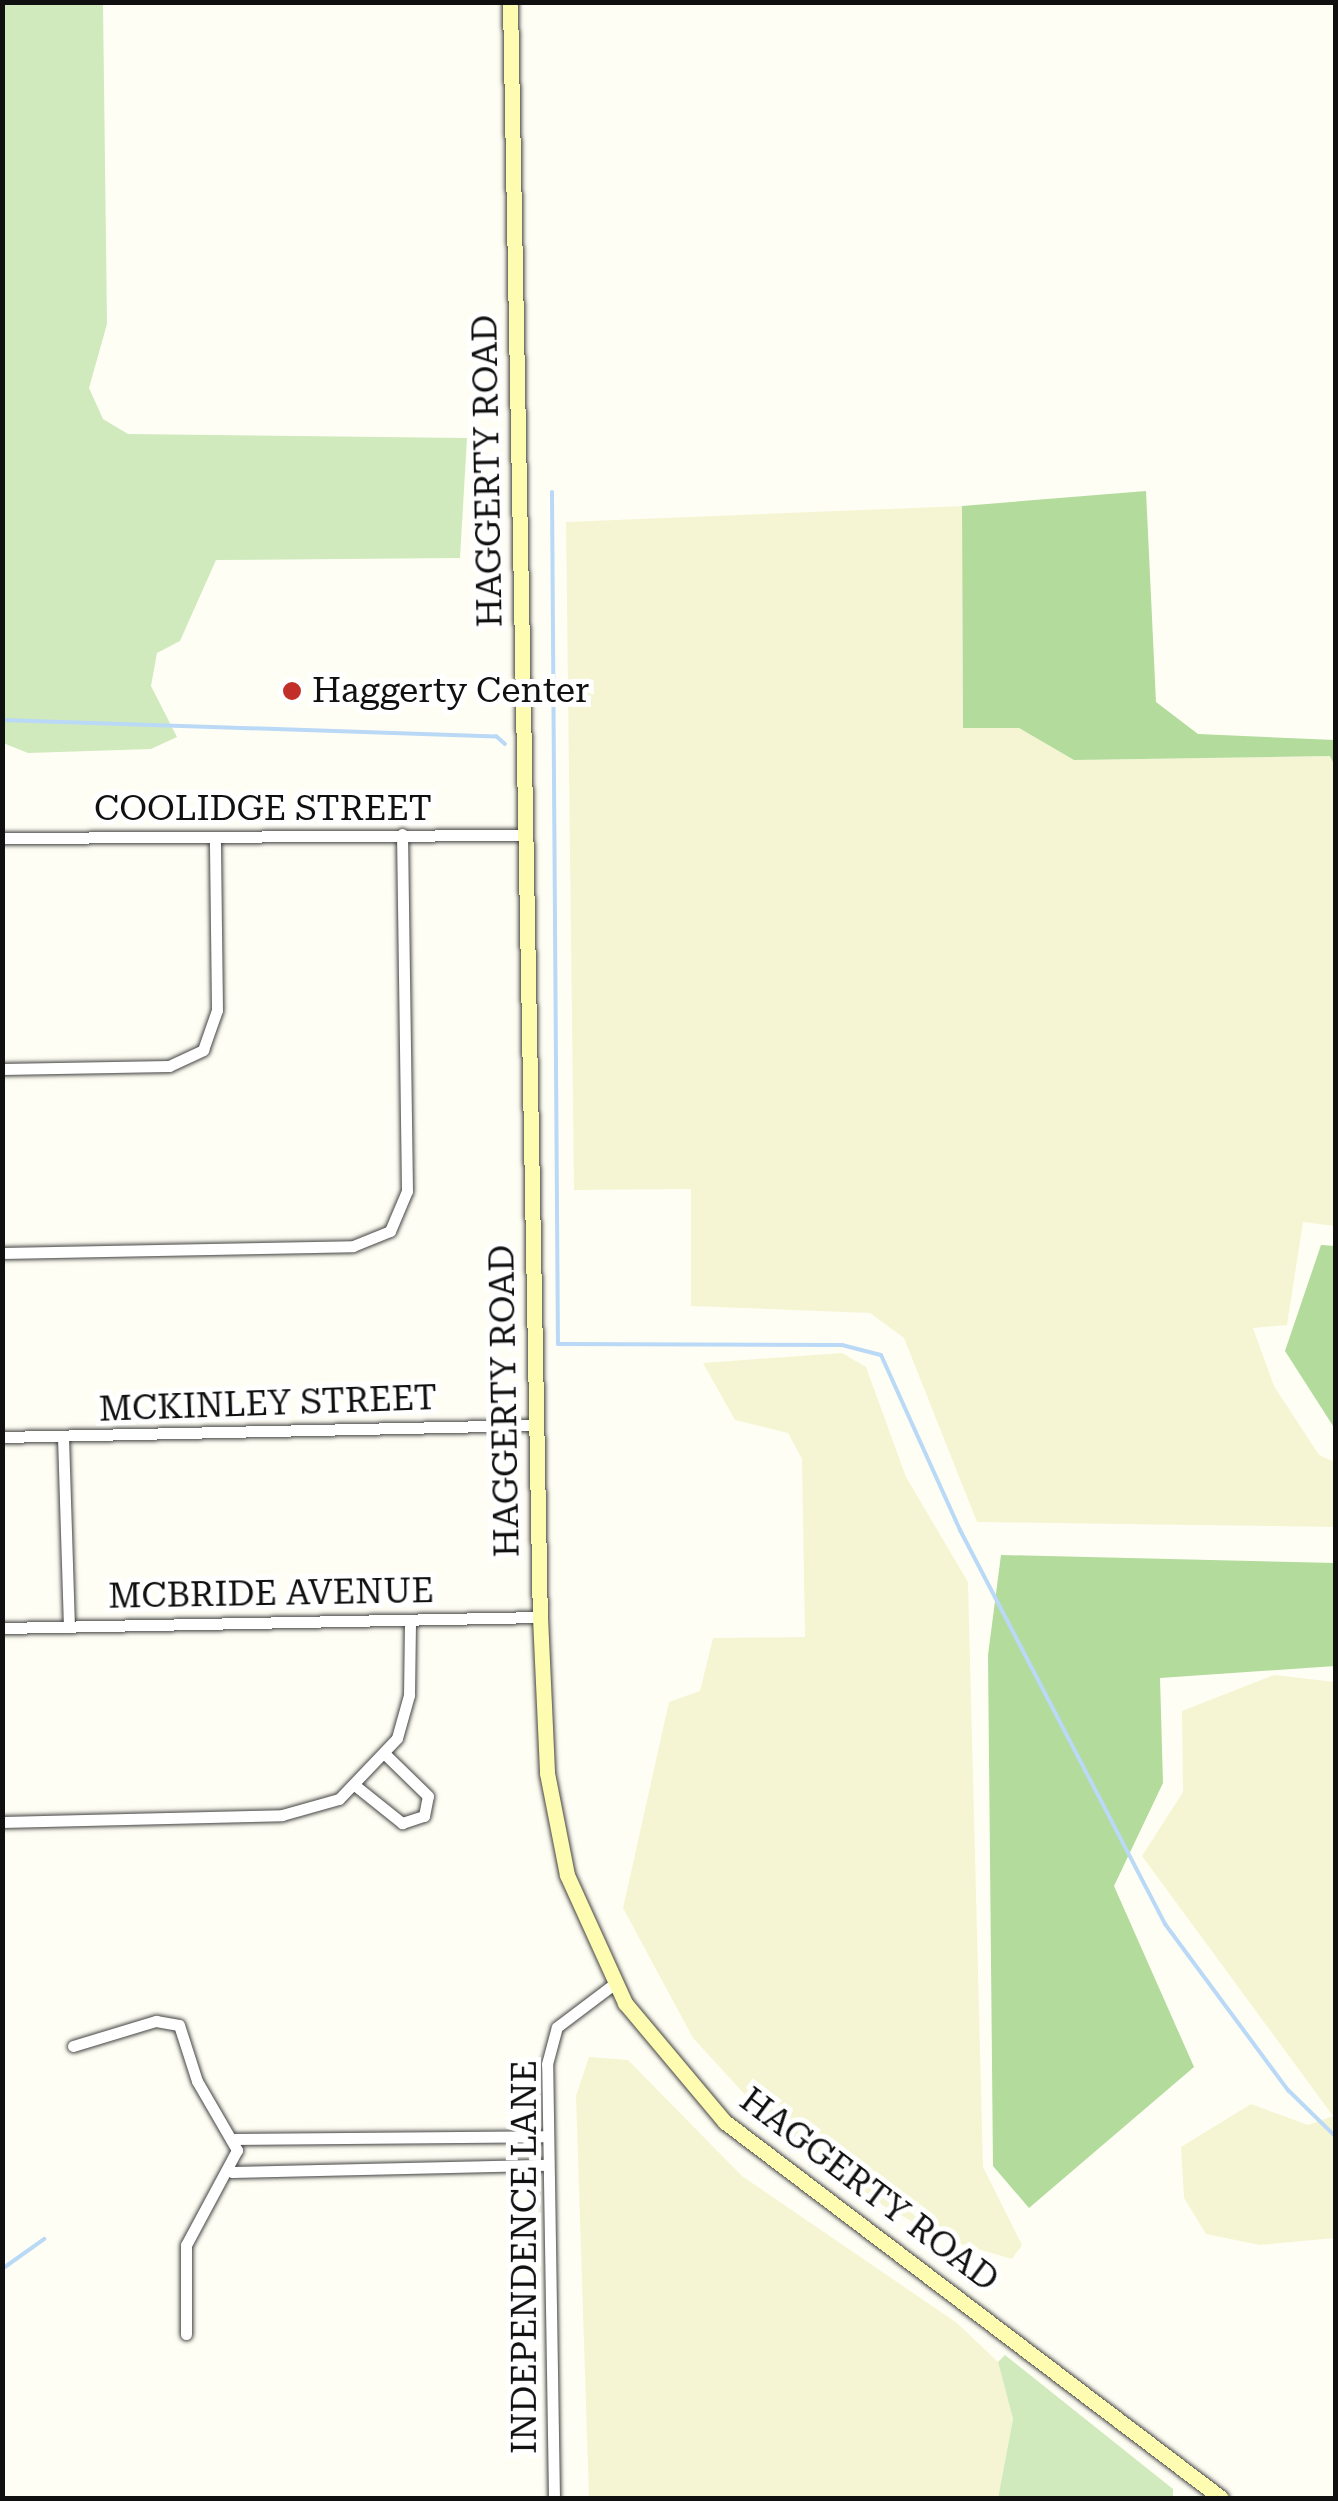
<!DOCTYPE html>
<style>
body{margin:0}
#map{position:relative;width:1338px;height:2501px;overflow:hidden;background:#fffef4;font-family:"Roboto Serif",serif}
div>[style]{position:absolute}
.farmland>*{inset:0;background:#f5f5d3}
.green>*{inset:0;background:#d0eabd}
.forest>*{inset:0;background:#b2db9c}
.stream>*{height:4px;margin:-2px;padding:0 2px;transform-origin:2px;border-radius:2px;background:#b9d9f6}
.roads{filter:drop-shadow(0 0 2px #434343) drop-shadow(0 0 2px #434343)}
.street>*{height:11px;margin:-5.5px;padding:0 5.5px;transform-origin:5.5px;border-radius:5.5px;background:#fff}
.secondary>*{height:15px;margin:-7.5px;padding:0 7.5px;transform-origin:7.5px;border-radius:7.5px;background:#fefcb0}
.dots>*{width:28px;height:28px;translate:-50% -50%;box-sizing:border-box;border:5px solid #fff;border-radius:50%}
span{translate:-50% -50%;white-space:nowrap;text-align:center;line-height:1.15;-webkit-text-stroke:10px #fff;paint-order:stroke}
.street-label{font-size:35px;color:#101010}
.poi-label{font-size:35px;color:#101010}
.left{translate:0 -50%;text-align:left}
.frame{position:absolute;inset:0;border:5px solid #101010;pointer-events:none}
</style>
<div id="map">
<div class="farmland">
<div style="clip-path:polygon(962px 506px,963px 728px,1019px 728px,1074px 760px,1331px 756px,1336px 766px,1335px 1226px,1303px 1222px,1287px 1325px,1253px 1328px,1274px 1386px,1319px 1455px,1335px 1462px,1335px 1527px,977px 1522px,904px 1338px,870px 1313px,691px 1306px,691px 1189px,574px 1190px,566px 522px)"></div>
<div style="clip-path:polygon(842px 1353px,866px 1367px,906px 1477px,968px 1582px,983px 2167px,1022px 2245px,1012px 2259px,944px 2239px,875px 2201px,759px 2110px,693px 2038px,623px 1908px,669px 1702px,700px 1691px,713px 1638px,805px 1637px,802px 1459px,788px 1433px,735px 1420px,703px 1363px)"></div>
<div style="clip-path:polygon(1274px 1675px,1335px 1682px,1335px 2238px,1260px 2245px,1206px 2234px,1184px 2198px,1181px 2147px,1251px 2104px,1308px 2125px,1333px 2116px,1142px 1856px,1183px 1792px,1182px 1711px)"></div>
<div style="clip-path:polygon(589px 2057px,628px 2060px,742px 2176px,957px 2323px,998px 2362px,1013px 2419px,998px 2498px,589px 2498px,576px 2096px)"></div>
</div>
<div class="green">
<div style="clip-path:polygon(2px 3px,103px 3px,107px 324px,89px 388px,103px 419px,128px 434px,467px 438px,460px 558px,216px 560px,180px 641px,157px 653px,151px 686px,177px 737px,151px 749px,28px 753px,3px 743px)"></div>
<div style="clip-path:polygon(1005px 2355px,1173px 2489px,1173px 2498px,998px 2498px,1013px 2419px,998px 2362px)"></div>
</div>
<div class="forest">
<div style="clip-path:polygon(1146px 491px,1156px 702px,1198px 734px,1335px 740px,1335px 766px,1330px 756px,1074px 760px,1019px 728px,963px 728px,962px 506px)"></div>
<div style="clip-path:polygon(1321px 1245px,1335px 1246px,1335px 1429px,1285px 1351px)"></div>
<div style="clip-path:polygon(1001px 1555px,1336px 1563px,1335px 1666px,1160px 1678px,1163px 1783px,1114px 1886px,1194px 2067px,1029px 2208px,993px 2166px,988px 1655px)"></div>
</div>
<div class="stream">
<div style="left:552px;top:492px;width:852px;rotate:89.6deg"></div>
<div style="left:558px;top:1344px;width:284px;rotate:0.2deg"></div>
<div style="left:842px;top:1345px;width:40px;rotate:14.4deg"></div>
<div style="left:881px;top:1355px;width:192px;rotate:65.7deg"></div>
<div style="left:960px;top:1530px;width:444px;rotate:62.5deg"></div>
<div style="left:1165px;top:1924px;width:207px;rotate:53.5deg"></div>
<div style="left:1288px;top:2090px;width:67px;rotate:44.4deg"></div>
<div style="left:2px;top:720px;width:494px;rotate:1.9deg"></div>
<div style="left:496px;top:736px;width:12px;rotate:42deg"></div>
<div style="left:2px;top:2269px;width:52px;rotate:-35.5deg"></div>
</div>
<div class="roads">
<div class="street">
<div style="left:2px;top:838px;width:523px;rotate:-0.33deg"></div>
<div style="left:2px;top:1069px;width:167px;rotate:-1deg"></div>
<div style="left:169px;top:1066px;width:38px;rotate:-25deg"></div>
<div style="left:203px;top:1050px;width:42px;rotate:-70.7deg"></div>
<div style="left:217px;top:1010px;width:173px;rotate:-90.7deg"></div>
<div style="left:2px;top:1253px;width:351px;rotate:-1.1deg"></div>
<div style="left:353px;top:1246px;width:40px;rotate:-22deg"></div>
<div style="left:390px;top:1231px;width:43px;rotate:-67deg"></div>
<div style="left:407px;top:1191px;width:357px;rotate:-90.8deg"></div>
<div style="left:2px;top:1437px;width:533px;rotate:-1.29deg"></div>
<div style="left:63px;top:1437px;width:188px;rotate:88.2deg"></div>
<div style="left:2px;top:1628px;width:538px;rotate:-1.17deg"></div>
<div style="left:357px;top:1787px;width:58px;rotate:38.7deg"></div>
<div style="left:402px;top:1823px;width:23px;rotate:-18deg"></div>
<div style="left:424px;top:1816px;width:20px;rotate:-79deg"></div>
<div style="left:428px;top:1796px;width:57px;rotate:-135.7deg"></div>
<div style="left:2px;top:1822px;width:280px;rotate:-1.4deg"></div>
<div style="left:282px;top:1815px;width:59px;rotate:-15.7deg"></div>
<div style="left:339px;top:1799px;width:84px;rotate:-46.4deg"></div>
<div style="left:397px;top:1738px;width:45px;rotate:-74.4deg"></div>
<div style="left:409px;top:1695px;width:75px;rotate:-89.2deg"></div>
<div style="left:73px;top:2046px;width:87px;rotate:-16.8deg"></div>
<div style="left:156px;top:2021px;width:23px;rotate:10deg"></div>
<div style="left:179px;top:2025px;width:59px;rotate:72.2deg"></div>
<div style="left:197px;top:2081px;width:80px;rotate:59.9deg"></div>
<div style="left:237px;top:2150px;width:108px;rotate:118.2deg"></div>
<div style="left:186px;top:2245px;width:89px;rotate:90deg"></div>
<div style="left:231px;top:2139px;width:316px;rotate:-0.5deg"></div>
<div style="left:232px;top:2172px;width:316px;rotate:-1.3deg"></div>
<div style="left:554px;top:2498px;width:434px;rotate:-90.9deg"></div>
<div style="left:547px;top:2064px;width:38px;rotate:-75deg"></div>
<div style="left:557px;top:2027px;width:71px;rotate:-37deg"></div>
</div>
<div class="secondary">
<div style="left:510px;top:2px;width:1615px;rotate:88.94deg"></div>
<div style="left:540px;top:1617px;width:156px;rotate:87.4deg"></div>
<div style="left:547px;top:1773px;width:104px;rotate:78.9deg"></div>
<div style="left:567px;top:1875px;width:141px;rotate:65.6deg"></div>
<div style="left:625px;top:2003px;width:155px;rotate:50deg"></div>
<div style="left:725px;top:2122px;width:622px;rotate:37.16deg"></div>
</div>
</div>
<div class="dots">
<div style="left:292px;top:691px;background:#c12f28"></div>
</div>
<div class="street-label">
<span style="left:488px;top:471px;rotate:-91deg">HAGGERTY ROAD</span>
<span style="left:263px;top:809px">COOLIDGE STREET</span>
<span style="left:505px;top:1401px;rotate:-91deg">HAGGERTY ROAD</span>
<span style="left:268px;top:1404px;rotate:-2deg">MCKINLEY STREET</span>
<span style="left:271px;top:1594px;rotate:-1deg">MCBRIDE AVENUE</span>
<span style="left:869px;top:2190px;rotate:37deg">HAGGERTY ROAD</span>
<span style="left:525px;top:2257px;rotate:-90deg">INDEPENDENCE LANE</span>
</div>
<div class="poi-label">
<span class="left" style="left:312px;top:691px">Haggerty Center</span>
</div>
<div class="frame"></div>
</div>
